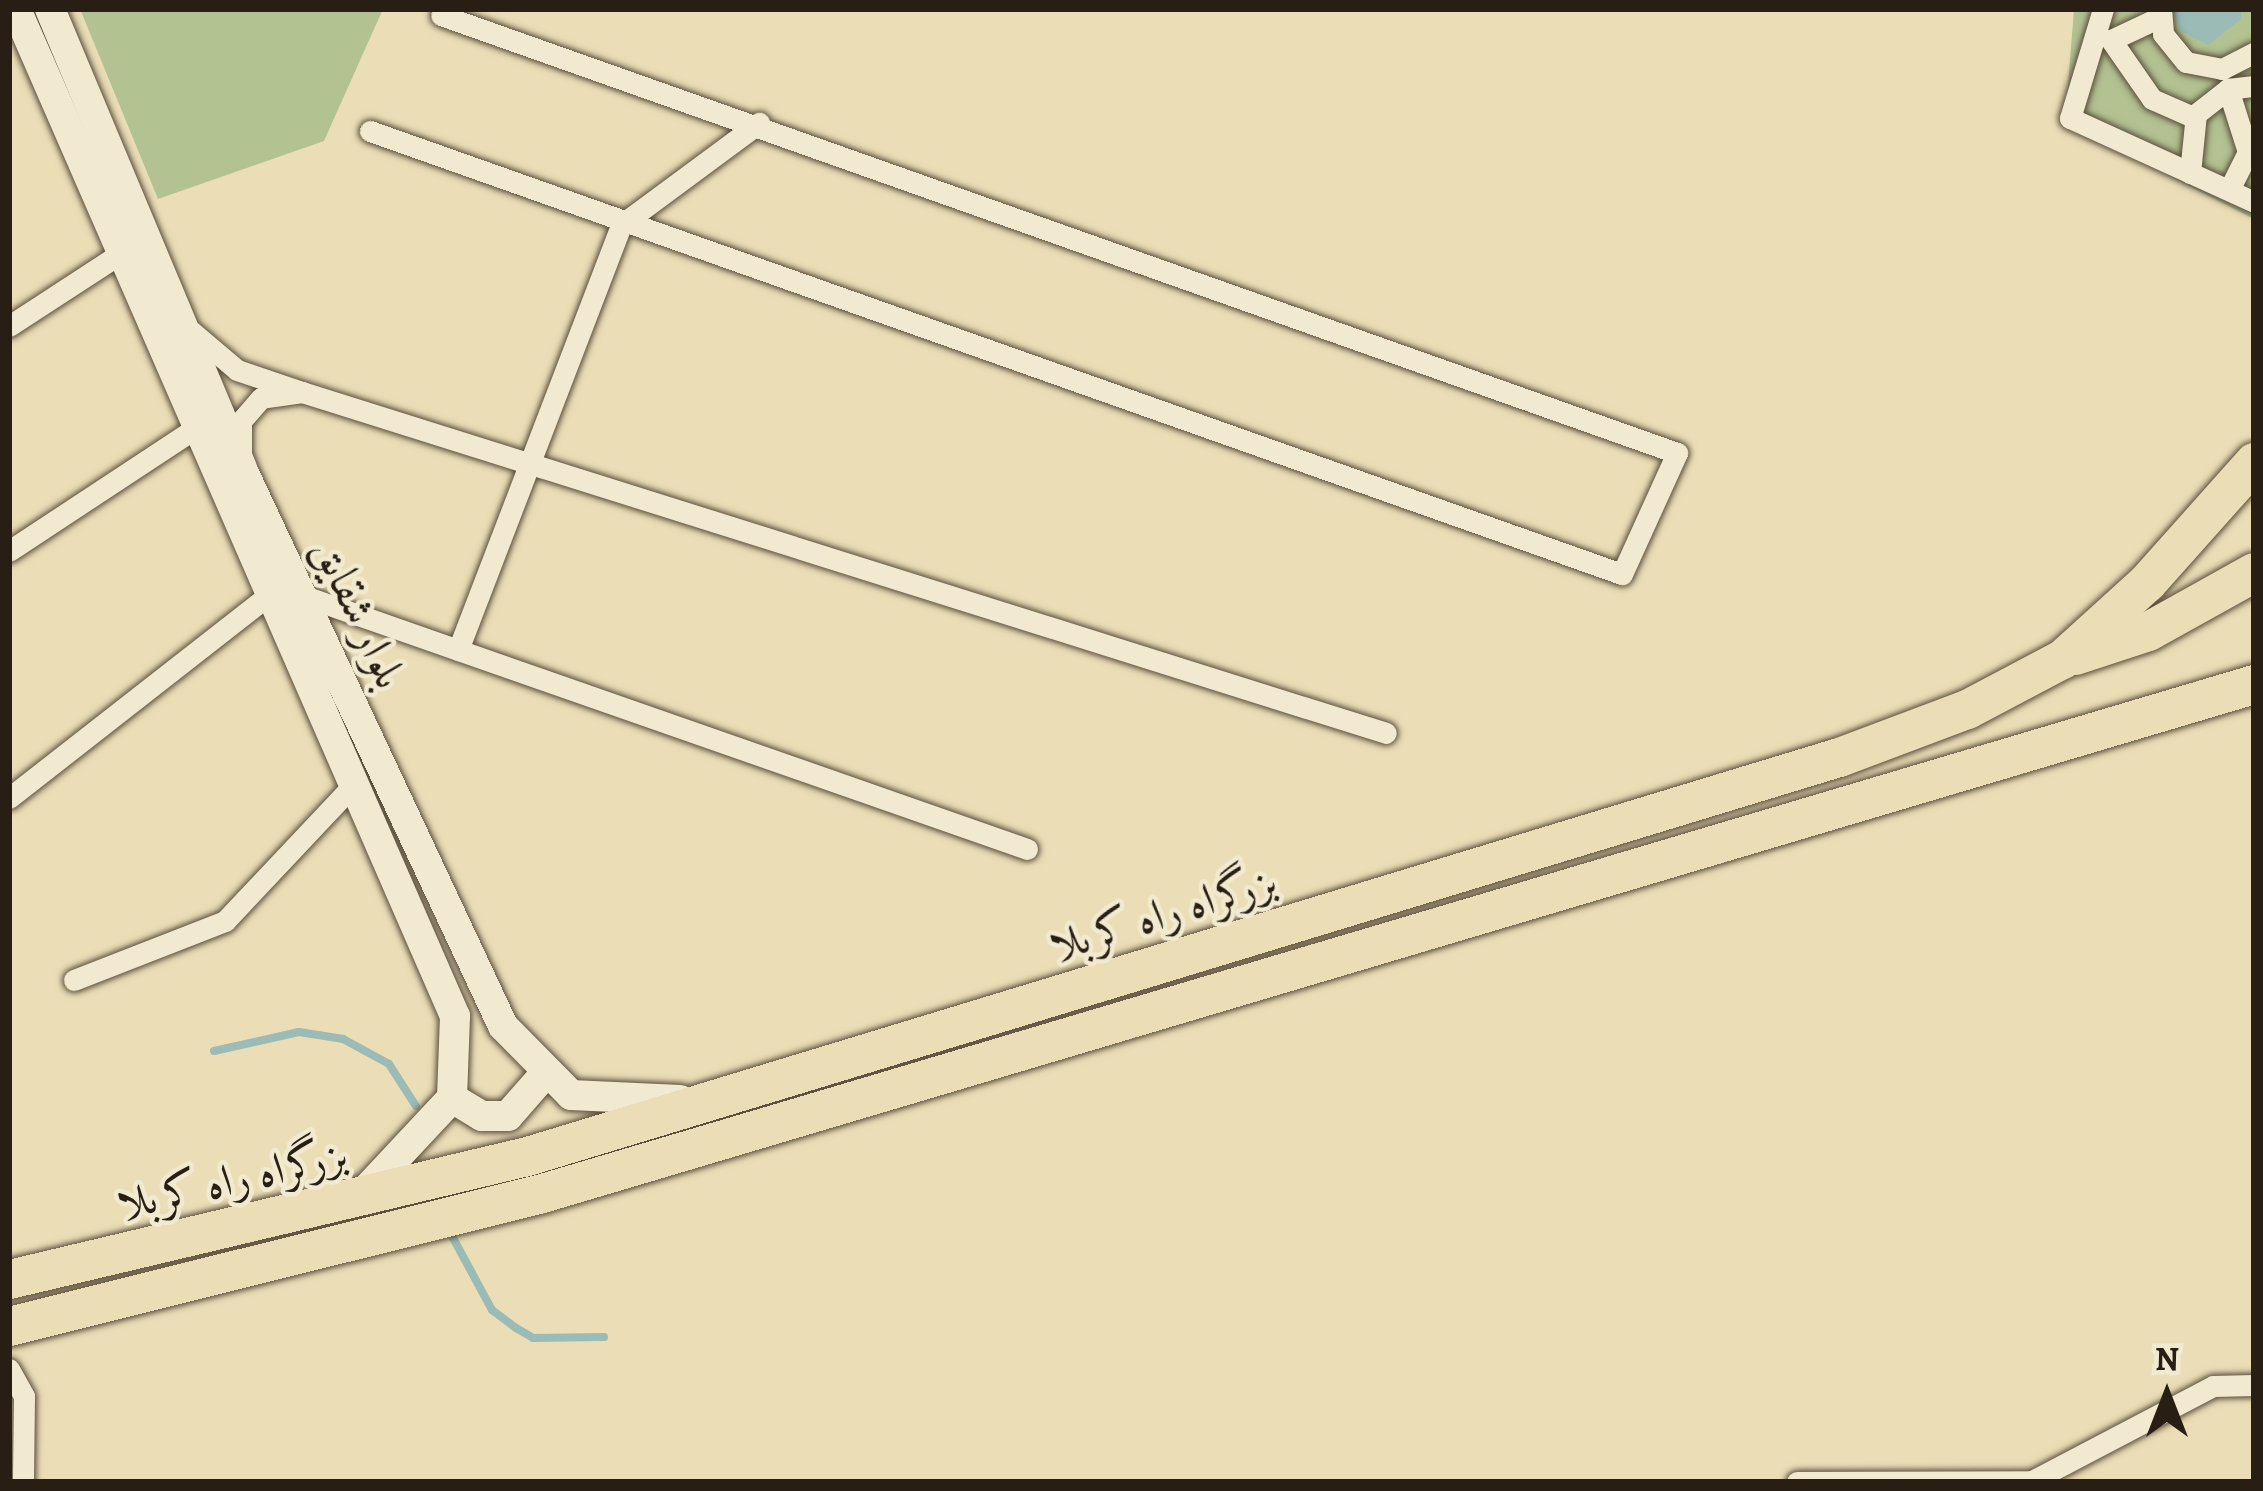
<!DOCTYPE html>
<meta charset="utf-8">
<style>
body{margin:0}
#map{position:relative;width:2263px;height:1491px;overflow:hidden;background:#ebdeb7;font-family:Alegreya,Amiri,serif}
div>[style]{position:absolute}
.green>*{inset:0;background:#b3c291}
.water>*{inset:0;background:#9abbb6}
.stream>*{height:8px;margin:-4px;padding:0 4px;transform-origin:4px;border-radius:4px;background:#9abbb6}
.roads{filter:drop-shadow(0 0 3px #5a4e3c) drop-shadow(0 0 3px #5a4e3c)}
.street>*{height:21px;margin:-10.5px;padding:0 10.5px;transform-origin:10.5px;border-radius:10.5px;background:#f2ead0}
.secondary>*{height:30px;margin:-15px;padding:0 15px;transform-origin:15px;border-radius:15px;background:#f2ead0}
.highway>*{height:39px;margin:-19.5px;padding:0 19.5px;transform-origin:19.5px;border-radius:19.5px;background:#ebdeb7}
span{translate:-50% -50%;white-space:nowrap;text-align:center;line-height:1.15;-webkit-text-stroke:9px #f2ead0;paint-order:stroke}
.street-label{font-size:45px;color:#291e13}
.frame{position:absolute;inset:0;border:12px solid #291e13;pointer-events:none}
.north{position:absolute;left:2107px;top:1335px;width:120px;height:120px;-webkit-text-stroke:9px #f2ead0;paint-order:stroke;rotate:0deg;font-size:33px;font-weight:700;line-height:48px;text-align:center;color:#291e13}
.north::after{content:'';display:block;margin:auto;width:42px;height:54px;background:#291e13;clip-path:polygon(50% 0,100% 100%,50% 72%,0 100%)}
</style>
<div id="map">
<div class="green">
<div style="clip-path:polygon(80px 9px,383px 9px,324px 141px,158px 199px)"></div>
<div style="clip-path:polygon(2074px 9px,2254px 9px,2254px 219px,2065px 123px)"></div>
</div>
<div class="water">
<div style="clip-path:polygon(2173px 9px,2241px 9px,2241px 19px,2208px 45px,2179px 30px)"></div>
</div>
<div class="stream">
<div style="left:214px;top:1051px;width:87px;rotate:-12.6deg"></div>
<div style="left:299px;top:1032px;width:45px;rotate:9deg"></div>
<div style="left:343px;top:1039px;width:52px;rotate:28.5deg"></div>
<div style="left:389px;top:1064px;width:50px;rotate:57.3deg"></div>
<div style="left:452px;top:1236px;width:84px;rotate:61.6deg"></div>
<div style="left:492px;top:1310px;width:30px;rotate:37deg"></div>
<div style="left:516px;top:1328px;width:20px;rotate:30deg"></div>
<div style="left:533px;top:1338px;width:71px;rotate:-0.8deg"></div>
</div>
<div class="roads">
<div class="street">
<div style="left:2103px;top:9px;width:114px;rotate:106.8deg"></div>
<div style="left:2070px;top:118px;width:202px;rotate:24.5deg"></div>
<div style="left:2161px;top:9px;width:25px;rotate:85deg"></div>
<div style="left:2163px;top:34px;width:36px;rotate:51deg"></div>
<div style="left:2186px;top:62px;width:37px;rotate:11deg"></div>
<div style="left:2222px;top:69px;width:36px;rotate:-27deg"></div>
<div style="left:2160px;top:17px;width:54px;rotate:154.9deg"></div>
<div style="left:2111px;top:40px;width:72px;rotate:55.2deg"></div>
<div style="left:2152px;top:99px;width:47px;rotate:23.8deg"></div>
<div style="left:2228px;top:89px;width:66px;rotate:72.4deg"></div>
<div style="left:2248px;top:152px;width:42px;rotate:116.6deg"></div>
<div style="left:370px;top:131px;width:1328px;rotate:19.49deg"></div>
<div style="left:1622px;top:574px;width:133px;rotate:-65.6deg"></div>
<div style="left:1677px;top:453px;width:1311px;rotate:-160.49deg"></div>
<div style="left:2190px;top:173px;width:59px;rotate:-84.2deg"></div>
<div style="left:2196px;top:114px;width:41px;rotate:-38deg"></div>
<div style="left:2228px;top:89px;width:26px;rotate:-7deg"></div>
<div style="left:9px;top:326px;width:145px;rotate:-33.1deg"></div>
<div style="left:191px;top:331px;width:60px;rotate:40.3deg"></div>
<div style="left:237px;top:370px;width:69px;rotate:18.7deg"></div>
<div style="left:302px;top:392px;width:41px;rotate:171.7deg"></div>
<div style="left:261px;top:398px;width:30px;rotate:131deg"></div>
<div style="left:241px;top:421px;width:30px;rotate:90deg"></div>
<div style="left:302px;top:392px;width:1136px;rotate:17.46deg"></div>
<div style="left:9px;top:551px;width:222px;rotate:-33.4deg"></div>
<div style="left:301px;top:595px;width:769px;rotate:19.28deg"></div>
<div style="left:458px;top:650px;width:455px;rotate:-69deg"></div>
<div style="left:621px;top:225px;width:172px;rotate:-36.5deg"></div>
<div style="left:9px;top:798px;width:326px;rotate:-38deg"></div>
<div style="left:74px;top:980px;width:162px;rotate:-21.3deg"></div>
<div style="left:225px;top:921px;width:187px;rotate:-46.7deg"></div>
<div style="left:9px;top:1369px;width:31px;rotate:61deg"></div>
<div style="left:24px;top:1396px;width:86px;rotate:90.7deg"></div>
<div style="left:1797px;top:1482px;width:235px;rotate:-0.2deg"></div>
<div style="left:2032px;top:1481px;width:204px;rotate:-27.7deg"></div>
<div style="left:2213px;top:1386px;width:41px;rotate:-1.4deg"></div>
</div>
<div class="secondary">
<div style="left:16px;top:9px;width:1099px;rotate:66.45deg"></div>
<div style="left:455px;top:1016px;width:82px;rotate:92.1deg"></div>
<div style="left:452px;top:1098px;width:130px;rotate:133.1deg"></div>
<div style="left:50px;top:9px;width:498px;rotate:67.3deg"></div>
<div style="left:242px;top:469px;width:615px;rotate:64.89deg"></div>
<div style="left:503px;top:1026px;width:97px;rotate:45.4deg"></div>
<div style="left:571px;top:1095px;width:109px;rotate:2.6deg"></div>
<div style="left:452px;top:1098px;width:35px;rotate:31deg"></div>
<div style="left:482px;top:1116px;width:26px"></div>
<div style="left:508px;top:1116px;width:53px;rotate:-48.8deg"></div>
</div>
<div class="highway">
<div style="left:2075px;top:655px;width:77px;rotate:-18.2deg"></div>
<div style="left:2148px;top:631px;width:121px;rotate:-29.1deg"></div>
<div style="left:9px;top:1279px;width:532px;rotate:-13.36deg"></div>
<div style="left:527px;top:1156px;width:1371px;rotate:-16.92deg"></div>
<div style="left:1839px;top:757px;width:137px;rotate:-20.6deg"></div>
<div style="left:1967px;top:709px;width:107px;rotate:-27.8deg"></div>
<div style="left:2062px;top:659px;width:115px;rotate:-42.2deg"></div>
<div style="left:2147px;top:582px;width:161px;rotate:-48.3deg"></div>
<div style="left:9px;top:1326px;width:549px;rotate:-14.01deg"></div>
<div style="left:542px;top:1193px;width:1786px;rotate:-16.56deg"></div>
</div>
</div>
<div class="street-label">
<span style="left:359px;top:613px;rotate:65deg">بلوار شقایق</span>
<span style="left:1163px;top:914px;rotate:-17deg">بزرگراه راه کربلا</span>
<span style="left:232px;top:1180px;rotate:-13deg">بزرگراه راه کربلا</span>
</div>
<div class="frame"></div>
<div class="north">N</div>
</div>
